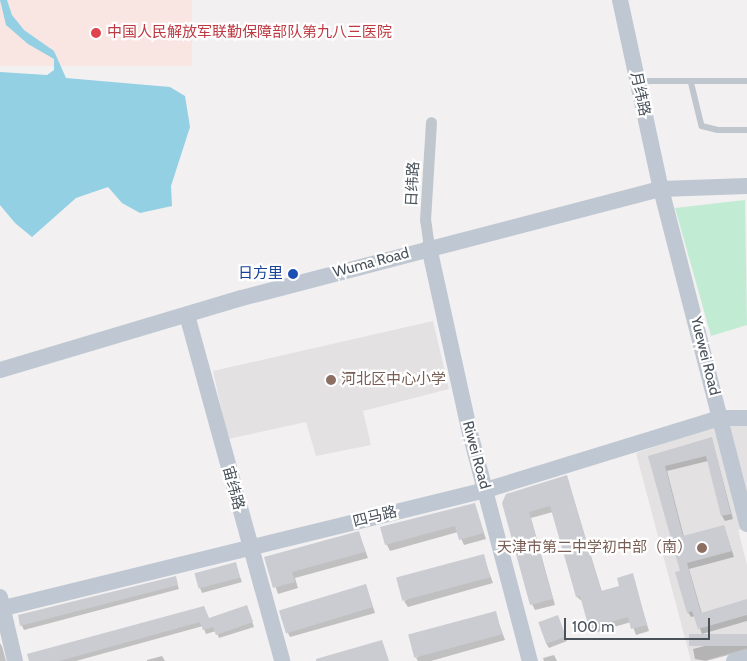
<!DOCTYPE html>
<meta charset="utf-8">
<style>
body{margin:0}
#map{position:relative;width:747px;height:661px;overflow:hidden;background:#f2f0f0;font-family:Cabin,"Noto Sans SC",sans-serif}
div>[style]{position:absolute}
.education>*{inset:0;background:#e3e1e1}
.medical>*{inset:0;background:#f9e6e3;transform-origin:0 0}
.green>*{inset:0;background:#c2ebd4}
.water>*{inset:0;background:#93d0e4}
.shadow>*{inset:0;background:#0003}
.building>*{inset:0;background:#caccd2;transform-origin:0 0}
.lane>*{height:5.5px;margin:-2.75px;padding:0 2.75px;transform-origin:2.75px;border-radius:2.75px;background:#bfc6cd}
.street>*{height:11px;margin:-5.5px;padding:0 5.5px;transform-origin:5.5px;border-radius:5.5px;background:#bfc6cd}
.secondary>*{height:16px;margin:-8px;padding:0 8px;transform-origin:8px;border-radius:8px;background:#bfc7d2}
.dots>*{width:14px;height:14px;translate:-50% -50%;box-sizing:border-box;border:2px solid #fff;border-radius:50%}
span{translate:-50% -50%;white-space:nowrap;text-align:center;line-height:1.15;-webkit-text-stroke:4.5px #fff;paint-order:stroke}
.health-label{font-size:15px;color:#be3a42}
.left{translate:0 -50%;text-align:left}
.street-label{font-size:15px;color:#49525b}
.transit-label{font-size:15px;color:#164399}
.right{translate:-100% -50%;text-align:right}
.education-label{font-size:15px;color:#785e54}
.scale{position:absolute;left:564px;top:618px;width:146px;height:22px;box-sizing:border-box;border:2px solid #49525b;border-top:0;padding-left:6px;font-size:15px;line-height:18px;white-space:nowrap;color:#49525b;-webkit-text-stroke:4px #fff;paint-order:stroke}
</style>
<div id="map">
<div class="education">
<div style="clip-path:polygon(433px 321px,449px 389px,363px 411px,371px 445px,316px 456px,306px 422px,228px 439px,213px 371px)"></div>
<div style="clip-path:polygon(729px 422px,747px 422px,747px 529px,738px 530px,747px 565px,747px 648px,703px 661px,691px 661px,636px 453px)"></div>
</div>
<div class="medical">
<div style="left:0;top:0;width:192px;height:66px"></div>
</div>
<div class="green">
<div style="clip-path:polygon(745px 200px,747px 325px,711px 336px,675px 208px)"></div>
</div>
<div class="water">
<div style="clip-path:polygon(0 0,7px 0,12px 15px,24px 30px,54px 51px,66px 78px,170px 87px,185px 96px,190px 127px,171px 186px,172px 206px,140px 213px,122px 203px,108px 187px,76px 198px,32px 237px,15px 223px,0 205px,0 72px,47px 75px,54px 70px,54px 59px,28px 44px,6px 25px)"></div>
</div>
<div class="shadow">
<div style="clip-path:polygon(712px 439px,733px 519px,725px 521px,722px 516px,708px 461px,667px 471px,684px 537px,724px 526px,734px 557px,689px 569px,702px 614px,747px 603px,747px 621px,702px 634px,695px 616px,691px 617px,688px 612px,682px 572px,649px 457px)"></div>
<div style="clip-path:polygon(567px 477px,602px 592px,621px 586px,632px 575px,649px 631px,636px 635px,631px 622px,594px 633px,583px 602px,577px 597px,553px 512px,531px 518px,555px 605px,535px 610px,532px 604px,504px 504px)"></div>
<div style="clip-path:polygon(474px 504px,486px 539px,464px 545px,458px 532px,390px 551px,387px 545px,382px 528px)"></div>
<div style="clip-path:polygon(359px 533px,368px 558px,295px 578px,298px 588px,278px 594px,266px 558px)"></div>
<div style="clip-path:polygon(483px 556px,493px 583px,408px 607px,404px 601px)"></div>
<div style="clip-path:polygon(235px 563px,242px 582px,202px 593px,200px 588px)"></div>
<div style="clip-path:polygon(175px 578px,179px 589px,24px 630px,22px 626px,19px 616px)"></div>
<div style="clip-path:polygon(366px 586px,375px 613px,290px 637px,287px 631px)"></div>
<div style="clip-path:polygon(204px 607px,209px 619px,247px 607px,254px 627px,219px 638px,216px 631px,206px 634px,203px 626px,76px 661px,30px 661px)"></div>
<div style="clip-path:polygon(495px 613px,505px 640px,431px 661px,418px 661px,416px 658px)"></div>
<div style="clip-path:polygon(558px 617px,567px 641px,549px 648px,546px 643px)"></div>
<div style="clip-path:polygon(747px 635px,747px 650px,706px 661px,695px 659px,693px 649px)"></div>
<div style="clip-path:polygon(0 643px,2px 646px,6px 661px,0 661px)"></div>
<div style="clip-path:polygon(554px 655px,557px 661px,544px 661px,543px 658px)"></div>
<div style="clip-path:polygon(162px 656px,165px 661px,147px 661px,147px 660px)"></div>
</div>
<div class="building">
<div style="clip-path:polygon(712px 437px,731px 514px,721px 516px,706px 456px,665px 466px,683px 536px,724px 525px,732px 551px,687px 563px,701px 613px,747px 599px,747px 615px,698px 629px,692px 611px,687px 613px,675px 572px,680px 571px,648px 456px)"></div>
<div style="clip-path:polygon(567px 475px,601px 591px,619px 586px,617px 578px,633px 573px,647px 625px,631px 629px,628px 617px,589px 628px,580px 596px,576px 597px,550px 506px,529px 512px,553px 599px,530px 605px,502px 503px,506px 494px)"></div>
<div style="clip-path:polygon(475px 503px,484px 533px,459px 540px,455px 526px,385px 545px,380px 527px)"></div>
<div style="clip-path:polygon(359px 531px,365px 552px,292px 572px,295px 582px,273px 588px,264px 557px)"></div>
<div style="left:484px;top:554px;width:24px;height:91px;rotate:75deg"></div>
<div style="left:236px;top:562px;width:16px;height:43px;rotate:75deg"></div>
<div style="clip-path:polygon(176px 576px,178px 585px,20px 626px,18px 615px)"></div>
<div style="left:366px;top:584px;width:24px;height:91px;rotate:73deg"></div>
<div style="clip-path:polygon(247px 605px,253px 622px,216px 635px,213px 627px,203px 630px,200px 622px,59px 661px,29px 661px,27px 654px,204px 606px,209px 618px)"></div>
<div style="left:496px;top:611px;width:24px;height:91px;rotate:75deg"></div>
<div style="left:558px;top:615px;width:23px;height:21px;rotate:70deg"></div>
<div style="left:747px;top:634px;width:12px;height:58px;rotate:90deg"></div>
<div style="clip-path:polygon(382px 640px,389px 661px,316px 661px,316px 659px)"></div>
</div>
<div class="lane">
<div style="left:640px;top:81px;width:107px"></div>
<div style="left:691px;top:81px;width:46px;rotate:76.3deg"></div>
<div style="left:702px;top:126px;width:16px;rotate:14deg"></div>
<div style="left:718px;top:130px;width:29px"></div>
</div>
<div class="street">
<div style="left:429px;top:247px;width:27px;rotate:-98deg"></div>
<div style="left:425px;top:220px;width:98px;rotate:-86.5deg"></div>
</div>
<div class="secondary">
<div style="left:620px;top:0;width:193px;rotate:77.8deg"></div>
<div style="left:661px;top:189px;width:346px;rotate:75.6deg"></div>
<div style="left:429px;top:247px;width:190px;rotate:77.6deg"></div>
<div style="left:470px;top:433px;width:236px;rotate:75.3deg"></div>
<div style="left:187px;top:315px;width:359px;rotate:74.6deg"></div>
<div style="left:0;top:370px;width:252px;rotate:-16.6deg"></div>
<div style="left:242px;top:298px;width:433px;rotate:-14.6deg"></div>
<div style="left:661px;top:189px;width:86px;rotate:-2deg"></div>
<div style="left:0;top:597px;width:66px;rotate:76.8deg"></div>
<div style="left:0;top:609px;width:500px;rotate:-13.76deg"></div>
<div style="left:486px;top:490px;width:245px;rotate:-17.1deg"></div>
<div style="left:720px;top:418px;width:27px"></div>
<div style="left:734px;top:661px;width:13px;rotate:-13deg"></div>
</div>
<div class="dots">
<div style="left:96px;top:33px;background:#e0444e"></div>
<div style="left:293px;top:274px;background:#1a4fb4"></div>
<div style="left:331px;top:380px;background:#8d6e63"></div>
<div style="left:702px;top:548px;background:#8d6e63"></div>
</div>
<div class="health-label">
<span class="left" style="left:107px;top:33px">中国人民解放军联勤保障部队第九八三医院</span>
</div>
<div class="street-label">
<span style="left:640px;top:94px;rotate:78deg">月纬路</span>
<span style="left:413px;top:184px;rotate:-87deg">日纬路</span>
<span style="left:371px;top:263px;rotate:-15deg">Wuma Road</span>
<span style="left:705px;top:356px;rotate:76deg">Yuewei Road</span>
<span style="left:476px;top:455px;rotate:75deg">Riwei Road</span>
<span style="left:233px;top:488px;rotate:75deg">宙纬路</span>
<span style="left:375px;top:517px;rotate:-14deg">四马路</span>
</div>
<div class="transit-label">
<span class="right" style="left:283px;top:274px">日方里</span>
</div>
<div class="education-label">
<span class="left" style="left:341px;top:380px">河北区中心小学</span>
<span class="right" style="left:692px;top:548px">天津市第二中学初中部（南）</span>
</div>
<div class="scale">100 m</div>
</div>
